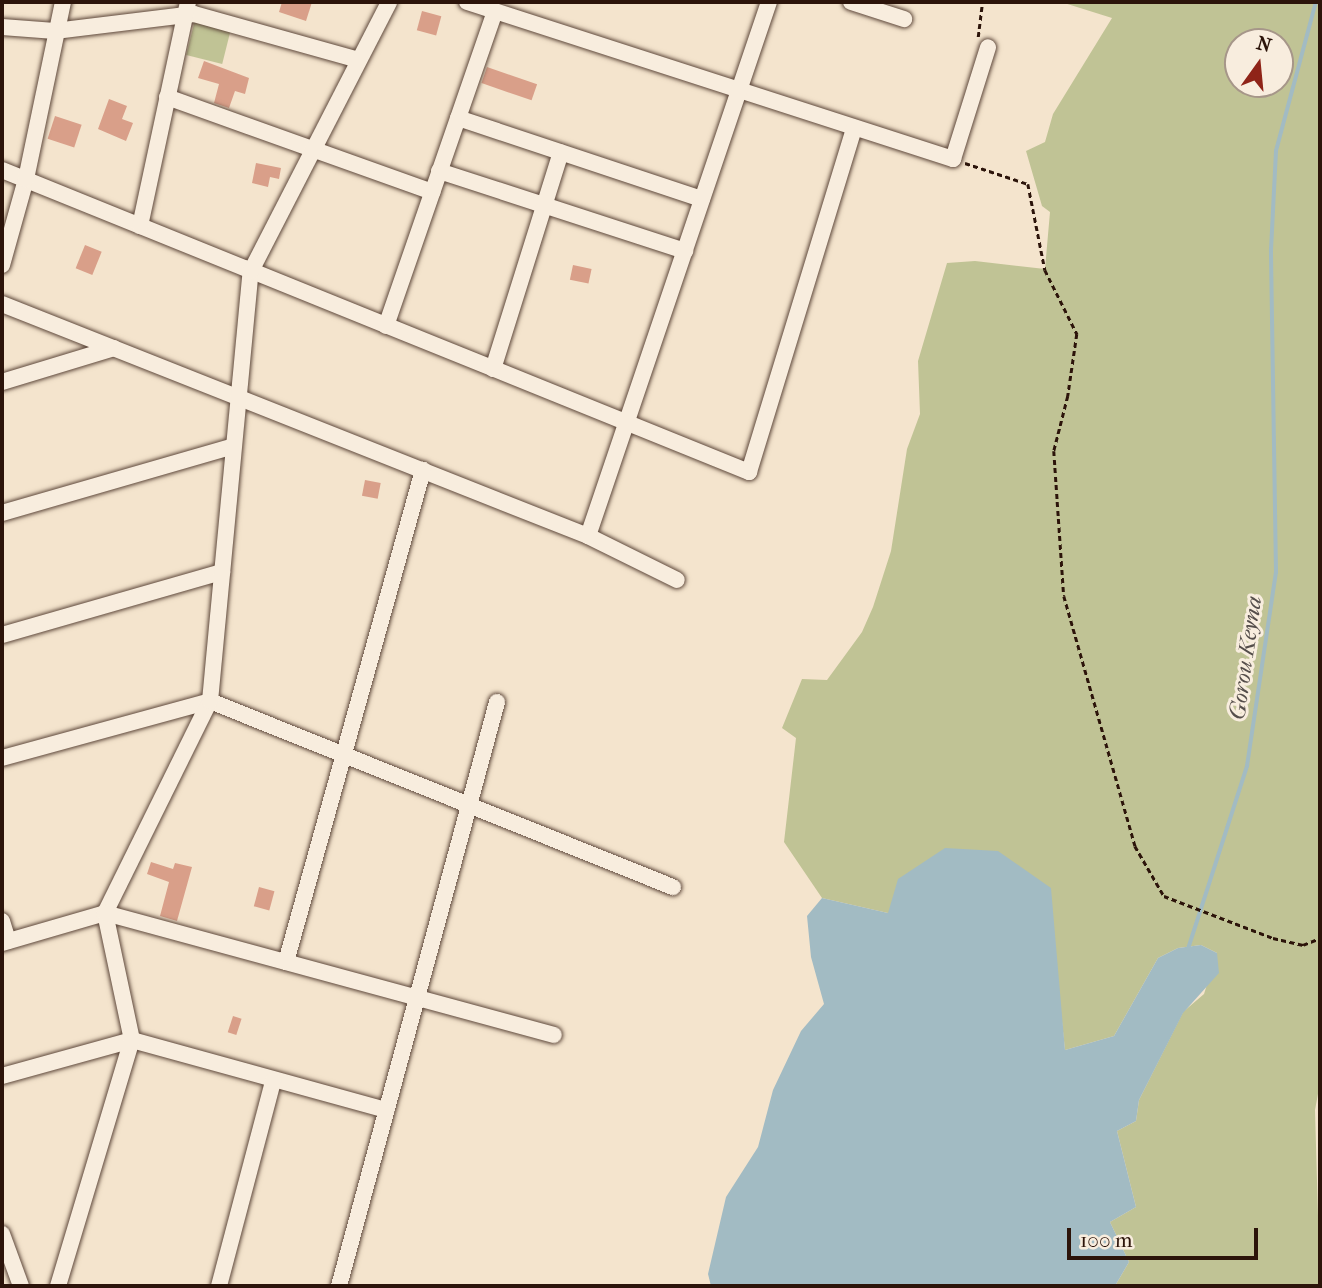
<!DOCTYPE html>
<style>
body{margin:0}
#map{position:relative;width:1322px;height:1288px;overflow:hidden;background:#f4e4cd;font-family:"IM FELL French Canon",serif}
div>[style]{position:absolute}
.green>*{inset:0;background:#c0c395;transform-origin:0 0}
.water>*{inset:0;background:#a2bbc3}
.stream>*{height:3.5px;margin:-1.75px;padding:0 1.75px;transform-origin:1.75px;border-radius:1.75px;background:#a2bbc3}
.building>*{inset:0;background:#d99f89;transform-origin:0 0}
.path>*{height:2.5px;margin-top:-1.25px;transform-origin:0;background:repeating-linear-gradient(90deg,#2c140a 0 5px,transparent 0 8.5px)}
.roads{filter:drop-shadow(0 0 2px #5e483b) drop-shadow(0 0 2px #5e483b)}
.minor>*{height:16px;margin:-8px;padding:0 8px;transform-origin:8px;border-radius:8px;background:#f8edde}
span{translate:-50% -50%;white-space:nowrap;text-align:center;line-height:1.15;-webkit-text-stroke:6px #f8edde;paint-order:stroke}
.water-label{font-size:23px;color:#554e4b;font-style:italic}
.frame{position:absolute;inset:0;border:4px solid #2c140a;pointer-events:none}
.north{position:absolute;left:1224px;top:28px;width:70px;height:70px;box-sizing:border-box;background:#f8edde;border:2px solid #a69689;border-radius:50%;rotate:15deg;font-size:19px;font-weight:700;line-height:28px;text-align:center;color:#2c140a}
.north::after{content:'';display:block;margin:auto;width:24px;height:32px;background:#8f2418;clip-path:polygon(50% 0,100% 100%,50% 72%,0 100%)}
.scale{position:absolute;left:1067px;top:1228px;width:191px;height:32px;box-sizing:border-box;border:4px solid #2c140a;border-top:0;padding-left:9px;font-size:21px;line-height:24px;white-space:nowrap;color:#2c140a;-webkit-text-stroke:5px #f8edde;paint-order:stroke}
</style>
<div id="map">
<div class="green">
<div style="clip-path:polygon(evenodd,1061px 2px,1320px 2px,1320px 1083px,1315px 1110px,1320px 1286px,1115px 1286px,1129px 1262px,1110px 1222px,1136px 1207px,1117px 1131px,1136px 1121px,1139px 1100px,1183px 1012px,1204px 994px,1217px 953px,1201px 945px,1178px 948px,1158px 958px,1114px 1036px,1065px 1050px,1062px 1022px,888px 913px,822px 898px,784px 842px,796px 738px,782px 728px,802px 679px,827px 680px,862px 632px,873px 607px,891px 551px,907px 449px,920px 414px,918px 361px,947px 263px,975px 261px,1045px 269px,1050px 212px,1042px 206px,1026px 151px,1045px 142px,1053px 114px,1112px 18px,1061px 2px,1238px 42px,1280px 42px,1280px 84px,1238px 84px,1238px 42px)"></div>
<div style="left:195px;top:20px;width:37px;height:36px;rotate:14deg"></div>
</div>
<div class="water">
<div style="clip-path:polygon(945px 848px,998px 851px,1051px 888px,1065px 1050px,1114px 1036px,1158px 958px,1178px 948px,1201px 945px,1217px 953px,1219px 973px,1183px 1013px,1139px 1100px,1136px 1121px,1117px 1131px,1136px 1207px,1110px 1222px,1129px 1262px,1115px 1286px,711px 1286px,708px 1274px,726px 1197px,758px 1147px,773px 1090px,801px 1031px,824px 1004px,811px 957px,807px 916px,822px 898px,888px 913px,898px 879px)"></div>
</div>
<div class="stream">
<div style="left:1188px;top:949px;width:192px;rotate:-72.1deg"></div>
<div style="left:1247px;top:766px;width:195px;rotate:-81.5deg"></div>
<div style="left:1276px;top:573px;width:323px;rotate:-90.9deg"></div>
<div style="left:1271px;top:250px;width:99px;rotate:-87.1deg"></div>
<div style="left:1276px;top:151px;width:154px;rotate:-75deg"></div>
</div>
<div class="building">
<div style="clip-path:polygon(282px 2px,312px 2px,306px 21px,279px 12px)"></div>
<div style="left:422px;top:11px;width:20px;height:20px;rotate:15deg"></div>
<div style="clip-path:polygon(204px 61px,249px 78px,245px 94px,235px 91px,229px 108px,214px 103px,219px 84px,198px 78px)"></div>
<div style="left:487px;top:67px;width:53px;height:17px;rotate:19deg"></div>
<div style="clip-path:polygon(109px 99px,127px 106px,122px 119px,133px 123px,126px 141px,98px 129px)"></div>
<div style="left:55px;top:116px;width:28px;height:24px;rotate:18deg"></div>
<div style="clip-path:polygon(256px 163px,281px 168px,279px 179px,270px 177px,268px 187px,252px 183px)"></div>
<div style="left:85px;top:245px;width:18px;height:25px;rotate:22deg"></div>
<div style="left:573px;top:265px;width:19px;height:15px;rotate:12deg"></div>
<div style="left:365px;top:480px;width:16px;height:16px;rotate:11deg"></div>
<div style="clip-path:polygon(151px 862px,173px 869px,175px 863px,192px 867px,177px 921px,160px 916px,169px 882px,147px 874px)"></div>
<div style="left:259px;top:887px;width:16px;height:20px;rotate:15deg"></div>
<div style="left:233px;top:1016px;width:9px;height:17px;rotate:18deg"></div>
</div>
<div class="path">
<div style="left:978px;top:37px;width:35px;rotate:-83deg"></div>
<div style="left:965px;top:163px;width:66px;rotate:18.4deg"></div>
<div style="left:1028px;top:184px;width:88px;rotate:78.8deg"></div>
<div style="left:1045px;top:270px;width:72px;rotate:63.4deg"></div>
<div style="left:1077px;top:334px;width:63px;rotate:98.3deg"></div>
<div style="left:1068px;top:396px;width:57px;rotate:104.3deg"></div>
<div style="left:1054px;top:451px;width:145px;rotate:86.1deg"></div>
<div style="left:1064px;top:596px;width:260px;rotate:74.1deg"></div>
<div style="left:1135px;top:846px;width:58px;rotate:59.9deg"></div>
<div style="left:1164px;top:896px;width:117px;rotate:21.1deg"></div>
<div style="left:1273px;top:938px;width:31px;rotate:13deg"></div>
<div style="left:1303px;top:945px;width:18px;rotate:-22deg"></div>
</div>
<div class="roads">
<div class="minor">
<div style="left:467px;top:2px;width:511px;rotate:17.9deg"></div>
<div style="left:953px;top:159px;width:117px;rotate:-72.6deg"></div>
<div style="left:851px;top:2px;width:56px;rotate:17.8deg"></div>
<div style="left:2px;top:27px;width:53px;rotate:4.3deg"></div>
<div style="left:55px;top:31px;width:140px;rotate:-7deg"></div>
<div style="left:194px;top:14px;width:171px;rotate:15.6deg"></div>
<div style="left:167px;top:97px;width:282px;rotate:19.7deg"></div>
<div style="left:458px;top:118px;width:257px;rotate:18.4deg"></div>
<div style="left:2px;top:170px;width:806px;rotate:22.01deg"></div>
<div style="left:749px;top:472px;width:360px;rotate:-73deg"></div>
<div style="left:439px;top:171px;width:259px;rotate:18deg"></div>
<div style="left:140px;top:226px;width:229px;rotate:-77.9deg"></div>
<div style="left:2px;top:265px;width:89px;rotate:-74.4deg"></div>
<div style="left:26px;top:179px;width:181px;rotate:-78.2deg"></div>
<div style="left:2px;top:304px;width:630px;rotate:21.6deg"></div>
<div style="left:588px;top:536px;width:99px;rotate:26.3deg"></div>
<div style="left:386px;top:326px;width:333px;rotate:-70.9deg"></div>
<div style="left:493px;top:369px;width:227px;rotate:-72.6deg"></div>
<div style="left:2px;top:382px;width:117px;rotate:-16.9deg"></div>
<div style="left:2px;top:513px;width:241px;rotate:-16.1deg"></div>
<div style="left:588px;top:536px;width:564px;rotate:-71.28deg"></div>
<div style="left:2px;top:635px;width:229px;rotate:-16deg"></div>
<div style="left:2px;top:758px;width:216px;rotate:-15.3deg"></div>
<div style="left:210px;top:701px;width:499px;rotate:21.9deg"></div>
<div style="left:2px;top:921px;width:21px;rotate:73deg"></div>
<div style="left:2px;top:943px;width:107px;rotate:-16.2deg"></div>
<div style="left:105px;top:913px;width:237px;rotate:-63.7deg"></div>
<div style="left:210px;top:701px;width:432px;rotate:-84.6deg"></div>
<div style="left:251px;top:271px;width:302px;rotate:-62.8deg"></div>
<div style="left:286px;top:962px;width:511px;rotate:-74.44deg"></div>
<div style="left:2px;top:1076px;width:135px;rotate:-15.5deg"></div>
<div style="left:132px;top:1040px;width:264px;rotate:15.4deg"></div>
<div style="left:2px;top:1234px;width:55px;rotate:69.9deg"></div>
<div style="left:58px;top:1286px;width:257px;rotate:-73.3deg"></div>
<div style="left:132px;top:1040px;width:130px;rotate:-102deg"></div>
<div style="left:105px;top:913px;width:465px;rotate:15.2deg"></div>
<div style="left:219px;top:1286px;width:212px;rotate:-75.2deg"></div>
<div style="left:339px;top:1286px;width:605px;rotate:-74.86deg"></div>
</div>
</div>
<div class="water-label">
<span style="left:1246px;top:658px;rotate:-82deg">Gorou Keyna</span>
</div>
<div class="frame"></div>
<div class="north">N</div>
<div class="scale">100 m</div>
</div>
